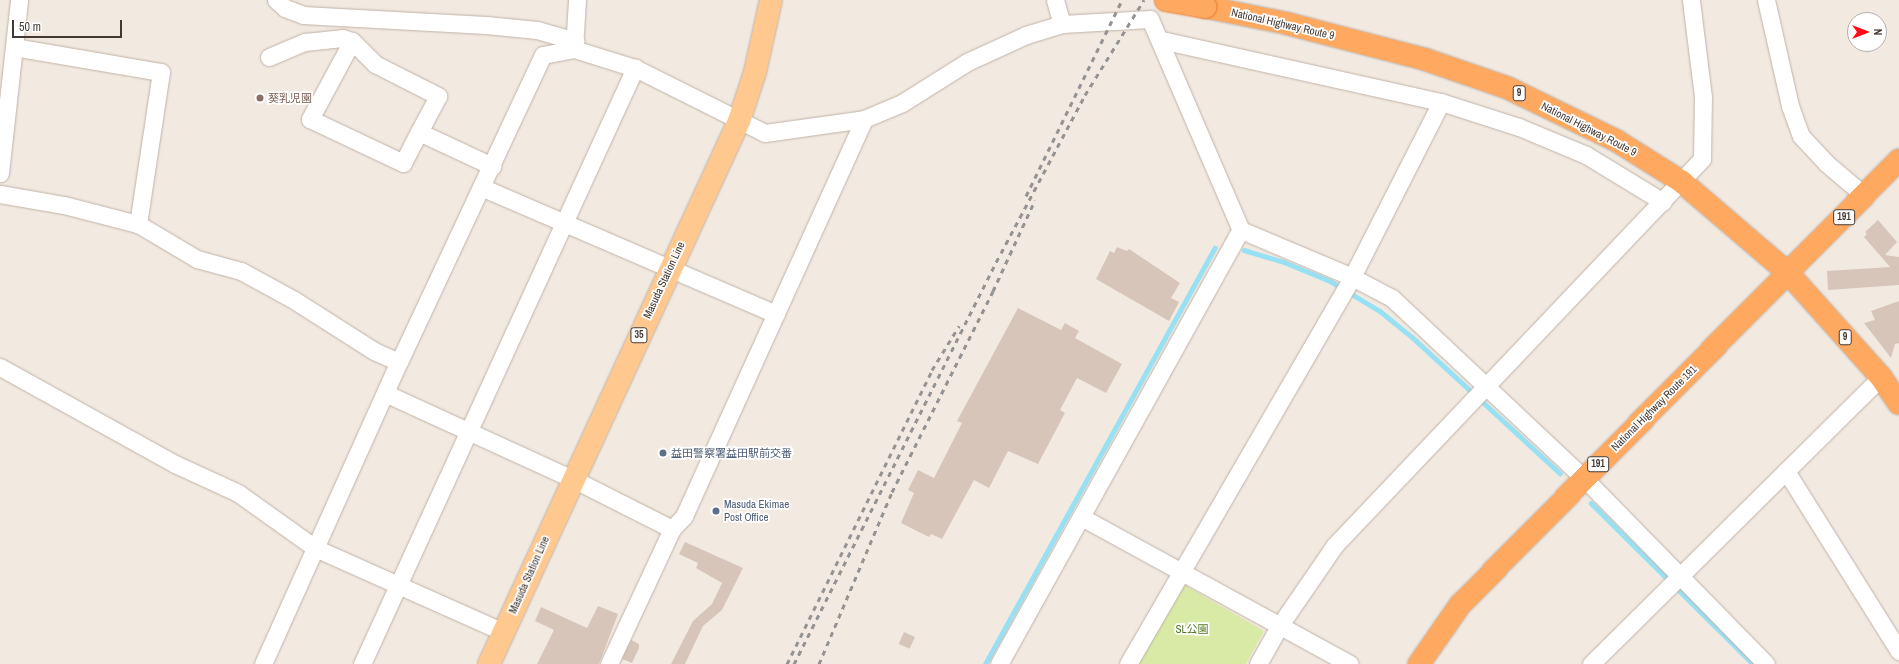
<!DOCTYPE html>
<meta charset="utf-8">
<style>
body{margin:0}
#map{position:relative;width:1899px;height:664px;overflow:hidden;background:#f2eae1;font-family:"Archivo Narrow","Noto Sans JP",sans-serif}
div>[style]{position:absolute}
.green>*{inset:0;background:#d9eaa7}
.stream>*{height:4.5px;margin:-2.25px;padding:0 2.25px;transform-origin:2.25px;border-radius:2.25px;background:#98e1f4}
.building>*{inset:0;background:#d7c5b9;transform-origin:0 0}
.roads{filter:drop-shadow(0 0 1px #c1b2a7) drop-shadow(0 0 1px #c1b2a7)}
.minor>*{height:17px;margin:-8.5px;padding:0 8.5px;transform-origin:8.5px;border-radius:8.5px;background:#fff}
.major>*{height:22px;margin:-11px;padding:0 11px;transform-origin:11px;border-radius:11px;background:#ffc88e}
.highway>*{height:22px;margin:-11px;padding:0 11px;transform-origin:11px;border-radius:11px;background:#ffa960}
.rail>*{height:3px;margin-top:-1.5px;transform-origin:0;background:repeating-linear-gradient(90deg,#939393 0 5px,transparent 0 10px)}
.bridges{filter:drop-shadow(0 0 1px #e77927) drop-shadow(0 0 1px #e77927)}
.highway-bridge>*{height:22px;margin:-11px;padding:0 11px;transform-origin:11px;border-radius:11px;background:#ffa960}
.dots>*{width:11px;height:11px;translate:-50% -50%;box-sizing:border-box;border:2px solid #fff;border-radius:50%}
span{translate:-50% -50%;white-space:nowrap;text-align:center;line-height:1.15;-webkit-text-stroke:3.5px #fff;paint-order:stroke}
.shield-label span{padding:1px 3px;background:#fff;border:1px solid;border-radius:3px;-webkit-text-stroke-width:0}
.shield-label{font-size:10px;color:#443932;font-weight:700}
.street-label{font-size:11px;color:#443932}
.education-label{font-size:11px;color:#785e54}
.left{translate:0 -50%;text-align:left}
.service-label{font-size:11px;color:#4e5e75}
.park-label{font-size:11px;color:#547823}
.north{position:absolute;left:1847px;top:12px;width:40px;height:40px;box-sizing:border-box;background:#fff;border:1px solid #b4b0ad;border-radius:50%;rotate:90deg;font-size:11px;font-weight:700;line-height:16px;text-align:center;color:#443932}
.north::after{content:'';display:block;margin:auto;width:14px;height:18px;background:#ff0c19;clip-path:polygon(50% 0,100% 100%,50% 72%,0 100%)}
.scale{position:absolute;left:12px;top:20px;width:110px;height:18px;box-sizing:border-box;border:2px solid #443932;border-top:0;padding-left:5px;font-size:12px;line-height:14px;white-space:nowrap;color:#443932;-webkit-text-stroke:3px #fff;paint-order:stroke}
</style>
<div id="map">
<div class="green">
<div style="clip-path:polygon(1179px 582px,1264px 631px,1246px 664px,1132px 664px)"></div>
</div>
<div class="stream">
<div style="left:1244px;top:250px;width:42px;rotate:16.7deg"></div>
<div style="left:1284px;top:262px;width:50px;rotate:22.4deg"></div>
<div style="left:1330px;top:281px;width:58px;rotate:31deg"></div>
<div style="left:1380px;top:311px;width:41px;rotate:39.1deg"></div>
<div style="left:1412px;top:337px;width:201px;rotate:42.6deg"></div>
<div style="left:1591px;top:503px;width:228px;rotate:44.8deg"></div>
<div style="left:985px;top:664px;width:475px;rotate:-61.1deg"></div>
</div>
<div class="building">
<div style="clip-path:polygon(1878px 220px,1897px 242px,1885px 255px,1899px 257px,1899px 285px,1828px 290px,1827px 271px,1890px 267px,1864px 237px,1867px 234px,1865px 232px)"></div>
<div style="clip-path:polygon(1117px 247px,1127px 251px,1129px 249px,1180px 283px,1171px 298px,1179px 302px,1169px 321px,1096px 279px,1110px 251px,1114px 253px)"></div>
<div style="clip-path:polygon(1899px 301px,1899px 343px,1895px 344px,1891px 358px,1864px 323px,1875px 320px,1871px 311px)"></div>
<div style="clip-path:polygon(1018px 308px,1061px 330px,1065px 323px,1079px 331px,1075px 338px,1122px 364px,1106px 393px,1077px 378px,1060px 410px,1065px 413px,1038px 464px,1008px 451px,989px 488px,974px 480px,942px 539px,931px 534px,929px 537px,901px 523px,914px 493px,908px 490px,918px 470px,934px 478px,962px 423px,957px 421px)"></div>
<div style="clip-path:polygon(685px 542px,743px 568px,722px 610px,703px 626px,685px 664px,671px 664px,693px 621px,712px 604px,722px 583px,696px 568px,698px 563px,679px 554px)"></div>
<div style="clip-path:polygon(598px 606px,618px 614px,599px 664px,537px 664px,554px 630px,535px 621px,541px 607px,587px 628px)"></div>
<div style="left:904px;top:632px;width:12px;height:13px;rotate:24deg"></div>
<div style="clip-path:polygon(631px 640px,639px 644px,639px 648px,632px 663px,622px 659px)"></div>
</div>
<div class="roads">
<div class="minor">
<div style="left:276px;top:0;width:12px;rotate:42deg"></div>
<div style="left:285px;top:8px;width:19px;rotate:21deg"></div>
<div style="left:303px;top:15px;width:183px;rotate:3.1deg"></div>
<div style="left:486px;top:25px;width:51px;rotate:5.6deg"></div>
<div style="left:537px;top:30px;width:40px;rotate:16deg"></div>
<div style="left:1055px;top:0;width:25px;rotate:74deg"></div>
<div style="left:1766px;top:0;width:109px;rotate:77.2deg"></div>
<div style="left:1790px;top:106px;width:32px;rotate:70deg"></div>
<div style="left:1801px;top:136px;width:37px;rotate:47deg"></div>
<div style="left:1826px;top:163px;width:51px;rotate:40.2deg"></div>
<div style="left:1161px;top:40px;width:287px;rotate:12.5deg"></div>
<div style="left:1441px;top:102px;width:82px;rotate:17.8deg"></div>
<div style="left:1519px;top:127px;width:73px;rotate:22.7deg"></div>
<div style="left:1586px;top:155px;width:90px;rotate:31.4deg"></div>
<div style="left:352px;top:41px;width:89px;rotate:118.3deg"></div>
<div style="left:310px;top:119px;width:103px;rotate:25.3deg"></div>
<div style="left:403px;top:163px;width:35px;rotate:-63deg"></div>
<div style="left:419px;top:132px;width:81px;rotate:25deg"></div>
<div style="left:14px;top:47px;width:149px;rotate:9.7deg"></div>
<div style="left:161px;top:72px;width:154px;rotate:98.6deg"></div>
<div style="left:574px;top:49px;width:49px;rotate:-86.5deg"></div>
<div style="left:269px;top:57px;width:39px;rotate:-23deg"></div>
<div style="left:305px;top:42px;width:37px;rotate:-6deg"></div>
<div style="left:342px;top:38px;width:10px;rotate:17deg"></div>
<div style="left:352px;top:41px;width:33px;rotate:45deg"></div>
<div style="left:375px;top:64px;width:71px;rotate:26.9deg"></div>
<div style="left:438px;top:96px;width:41px;rotate:117.8deg"></div>
<div style="left:0;top:173px;width:174px;rotate:-83.7deg"></div>
<div style="left:481px;top:187px;width:321px;rotate:23.3deg"></div>
<div style="left:0;top:194px;width:65px;rotate:9.8deg"></div>
<div style="left:64px;top:205px;width:76px;rotate:14.4deg"></div>
<div style="left:138px;top:224px;width:69px;rotate:30.7deg"></div>
<div style="left:197px;top:259px;width:46px;rotate:15.3deg"></div>
<div style="left:241px;top:271px;width:60px;rotate:28.7deg"></div>
<div style="left:294px;top:300px;width:95px;rotate:32.5deg"></div>
<div style="left:374px;top:351px;width:27px;rotate:24deg"></div>
<div style="left:0;top:367px;width:200px;rotate:29deg"></div>
<div style="left:175px;top:464px;width:69px;rotate:24.7deg"></div>
<div style="left:238px;top:493px;width:95px;rotate:35.5deg"></div>
<div style="left:315px;top:548px;width:207px;rotate:24deg"></div>
<div style="left:387px;top:394px;width:205px;rotate:24.6deg"></div>
<div style="left:573px;top:479px;width:111px;rotate:26.8deg"></div>
<div style="left:1786px;top:471px;width:213px;rotate:57.9deg"></div>
<div style="left:1083px;top:518px;width:304px;rotate:28.7deg"></div>
<div style="left:263px;top:664px;width:331px;rotate:-65.8deg"></div>
<div style="left:399px;top:362px;width:339px;rotate:-64.9deg"></div>
<div style="left:543px;top:55px;width:32px;rotate:-11deg"></div>
<div style="left:574px;top:49px;width:64px;rotate:17.3deg"></div>
<div style="left:635px;top:68px;width:145px;rotate:26.6deg"></div>
<div style="left:765px;top:133px;width:100px;rotate:-8deg"></div>
<div style="left:864px;top:119px;width:41px;rotate:-22.8deg"></div>
<div style="left:902px;top:103px;width:77px;rotate:-32.2deg"></div>
<div style="left:967px;top:62px;width:65px;rotate:-24.6deg"></div>
<div style="left:1026px;top:35px;width:38px;rotate:-17deg"></div>
<div style="left:1062px;top:24px;width:88px;rotate:-3.3deg"></div>
<div style="left:1150px;top:19px;width:230px;rotate:66.7deg"></div>
<div style="left:1241px;top:230px;width:121px;rotate:22.9deg"></div>
<div style="left:1352px;top:277px;width:45px;rotate:27.7deg"></div>
<div style="left:1392px;top:298px;width:263px;rotate:43.2deg"></div>
<div style="left:1584px;top:478px;width:260px;rotate:45.6deg"></div>
<div style="left:362px;top:664px;width:656px;rotate:-65.39deg"></div>
<div style="left:609px;top:664px;width:149px;rotate:-65deg"></div>
<div style="left:672px;top:529px;width:18px;rotate:-47deg"></div>
<div style="left:684px;top:516px;width:436px;rotate:-65.6deg"></div>
<div style="left:999px;top:664px;width:497px;rotate:-60.9deg"></div>
<div style="left:1128px;top:664px;width:447px;rotate:-59.9deg"></div>
<div style="left:1352px;top:277px;width:196px;rotate:-63deg"></div>
<div style="left:1258px;top:664px;width:45px;rotate:-60.6deg"></div>
<div style="left:1280px;top:625px;width:97px;rotate:-55.5deg"></div>
<div style="left:1335px;top:545px;width:533px;rotate:-46.45deg"></div>
<div style="left:1702px;top:159px;width:62px;rotate:-89.1deg"></div>
<div style="left:1703px;top:97px;width:98px;rotate:-97.1deg"></div>
<div style="left:1591px;top:664px;width:408px;rotate:-44.7deg"></div>
</div>
<div class="major">
<div style="left:489px;top:664px;width:598px;rotate:-65.28deg"></div>
<div style="left:739px;top:121px;width:52px;rotate:-71.9deg"></div>
<div style="left:755px;top:72px;width:74px;rotate:-77.5deg"></div>
</div>
<div class="highway">
<div style="left:1205px;top:7px;width:82px;rotate:11.3deg"></div>
<div style="left:1285px;top:23px;width:144px;rotate:14.5deg"></div>
<div style="left:1424px;top:59px;width:89px;rotate:19deg"></div>
<div style="left:1508px;top:88px;width:121px;rotate:25.9deg"></div>
<div style="left:1617px;top:141px;width:77px;rotate:32.2deg"></div>
<div style="left:1682px;top:182px;width:140px;rotate:40.6deg"></div>
<div style="left:1788px;top:273px;width:140px;rotate:48.2deg"></div>
<div style="left:1881px;top:377px;width:32px;rotate:56deg"></div>
<div style="left:1419px;top:664px;width:72px;rotate:-55.2deg"></div>
<div style="left:1460px;top:605px;width:625px;rotate:-45.39deg"></div>
</div>
</div>
<div class="rail">
<div style="left:1026px;top:196px;width:218px;rotate:-63.9deg"></div>
<div style="left:787px;top:664px;width:328px;rotate:-63.7deg"></div>
<div style="left:932px;top:370px;width:52px;rotate:-58.5deg"></div>
<div style="left:794px;top:664px;width:460px;rotate:-63.3deg"></div>
<div style="left:1001px;top:253px;width:179px;rotate:-62deg"></div>
<div style="left:1085px;top:95px;width:112px;rotate:-58.2deg"></div>
<div style="left:819px;top:664px;width:187px;rotate:-67deg"></div>
<div style="left:892px;top:492px;width:225px;rotate:-63.3deg"></div>
<div style="left:993px;top:291px;width:100px;rotate:-65.2deg"></div>
</div>
<div class="bridges">
<div class="highway-bridge">
<div style="left:1166px;top:0;width:40px;rotate:10deg"></div>
</div>
</div>
<div class="dots">
<div style="left:260px;top:98px;background:#8d6e63"></div>
<div style="left:663px;top:453px;background:#5c6f8a"></div>
<div style="left:716px;top:511px;background:#5c6f8a"></div>
</div>
<div class="shield-label">
<span style="left:1519px;top:93px">9</span>
<span style="left:1844px;top:217px">191</span>
<span style="left:639px;top:335px">35</span>
<span style="left:1845px;top:337px">9</span>
<span style="left:1598px;top:464px">191</span>
</div>
<div class="street-label">
<span style="left:1283px;top:24px;rotate:13deg">National Highway Route 9</span>
<span style="left:1589px;top:129px;rotate:27deg">National Highway Route 9</span>
<span style="left:664px;top:280px;rotate:-65deg">Masuda Station Line</span>
<span style="left:1654px;top:408px;rotate:-45deg">National Highway Route 191</span>
<span style="left:529px;top:575px;rotate:-66deg">Masuda Station Line</span>
</div>
<div class="education-label">
<span class="left" style="left:268px;top:98px">葵乳児園</span>
</div>
<div class="service-label">
<span class="left" style="left:671px;top:453px">益田警察署益田駅前交番</span>
<span class="left" style="left:724px;top:511px">Masuda Ekimae<br>Post Office</span>
</div>
<div class="park-label">
<span style="left:1192px;top:629px">SL公園</span>
</div>
<div class="north">N</div>
<div class="scale">50 m</div>
</div>
